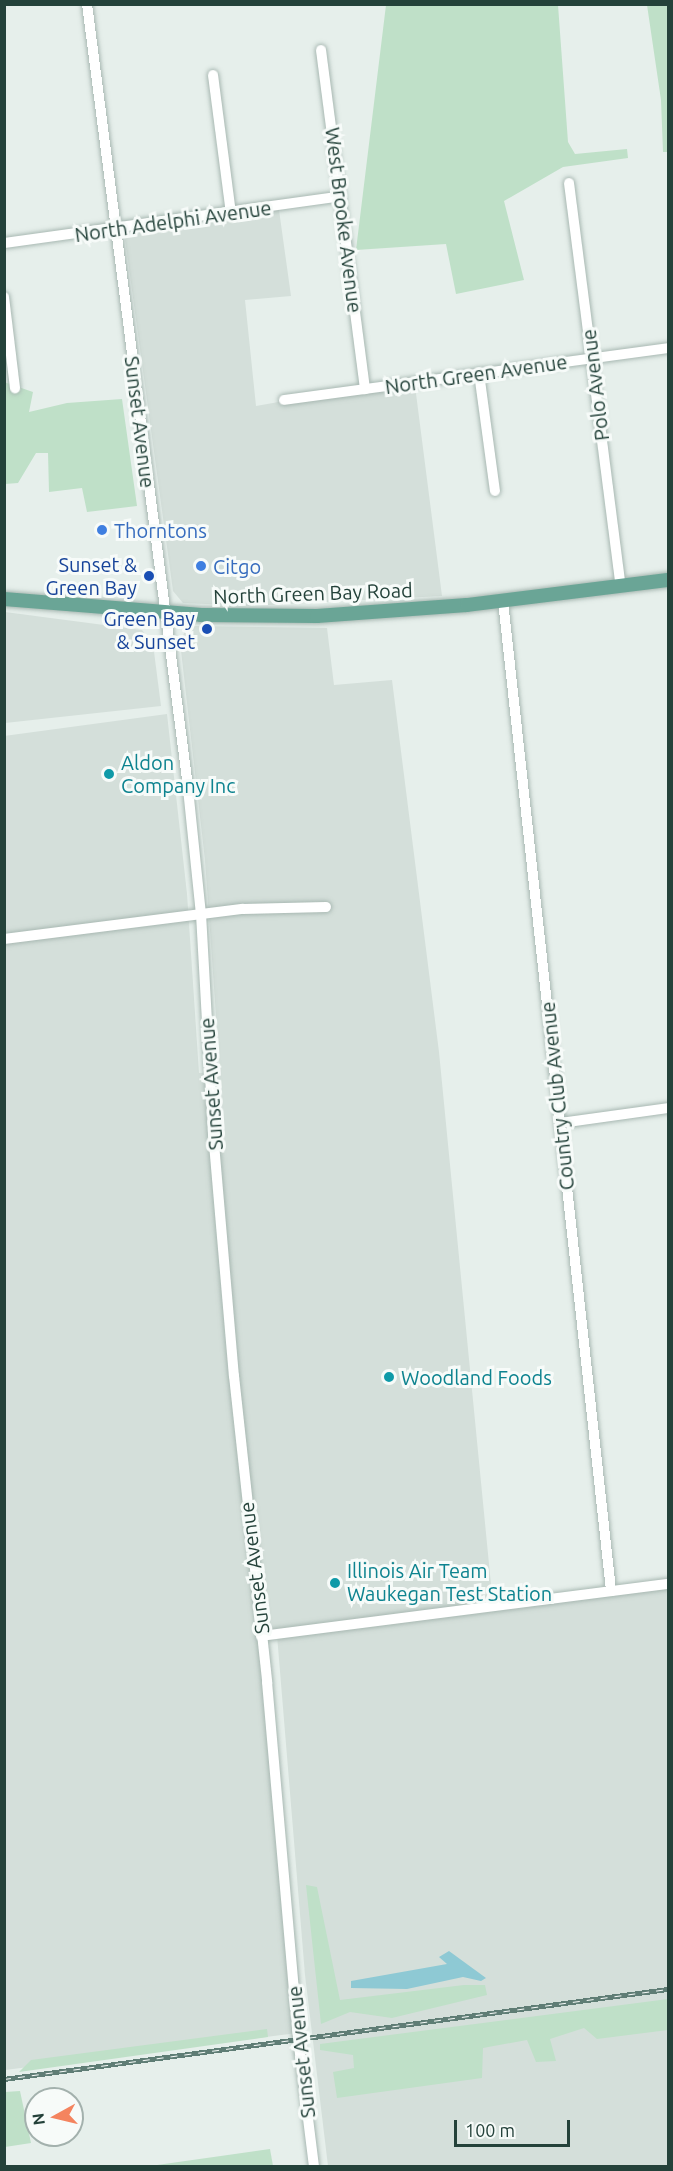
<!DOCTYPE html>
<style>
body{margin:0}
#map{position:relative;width:673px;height:2171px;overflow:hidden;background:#e6efeb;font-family:Ubuntu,sans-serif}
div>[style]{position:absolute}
.built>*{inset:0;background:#d4dfda}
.green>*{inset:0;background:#bfe0c8}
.water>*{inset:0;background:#8ec9d4}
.roads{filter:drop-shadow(0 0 2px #a8b8b2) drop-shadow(0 0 2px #a8b8b2)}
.minor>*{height:10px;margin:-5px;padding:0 5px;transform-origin:5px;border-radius:5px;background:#fff}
.major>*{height:14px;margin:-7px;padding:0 7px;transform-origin:7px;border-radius:7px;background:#6aa596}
.rail>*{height:4.5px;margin-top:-2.25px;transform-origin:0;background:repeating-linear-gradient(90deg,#f7fbf9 0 7px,#5f7d75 0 14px);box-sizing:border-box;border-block:2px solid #5f7d75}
.dots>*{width:16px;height:16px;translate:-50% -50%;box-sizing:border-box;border:3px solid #f7fbf9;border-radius:50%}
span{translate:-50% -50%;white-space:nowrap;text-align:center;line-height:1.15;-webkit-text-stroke:6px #f7fbf9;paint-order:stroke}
.street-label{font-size:20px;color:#24423a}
.shop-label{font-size:20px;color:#366cbe}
.left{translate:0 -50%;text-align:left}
.transit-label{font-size:20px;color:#164399}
.right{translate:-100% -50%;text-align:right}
.culture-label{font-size:20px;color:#0d838f}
.frame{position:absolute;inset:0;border:6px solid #24423a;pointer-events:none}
.north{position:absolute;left:24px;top:2087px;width:60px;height:60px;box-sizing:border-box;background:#f7fbf9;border:2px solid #a3b1ad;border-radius:50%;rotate:262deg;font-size:16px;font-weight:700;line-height:24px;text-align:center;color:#24423a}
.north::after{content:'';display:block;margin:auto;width:21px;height:27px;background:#f4845f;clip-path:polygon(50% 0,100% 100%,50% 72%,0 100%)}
.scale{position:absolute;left:454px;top:2120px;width:116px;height:27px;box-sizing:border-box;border:3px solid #24423a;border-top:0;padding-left:8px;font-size:18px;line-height:21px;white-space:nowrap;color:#24423a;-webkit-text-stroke:4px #f7fbf9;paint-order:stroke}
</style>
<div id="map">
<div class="built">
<div style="clip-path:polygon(279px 210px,291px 296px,245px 300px,256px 406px,414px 378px,442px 596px,251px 606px,183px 603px,173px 591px,125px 239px,131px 233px)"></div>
<div style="clip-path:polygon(5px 612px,142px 630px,153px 644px,161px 706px,5px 723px)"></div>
<div style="clip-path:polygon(194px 626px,327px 628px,334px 685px,392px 680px,439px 1052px,493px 1605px,668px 1582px,668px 2166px,328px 2166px,305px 1975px,277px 1635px,261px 1637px,305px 2032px,5px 2070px,4px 736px,167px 714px,187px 894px,199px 1073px,220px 1072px,205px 860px,180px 642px,185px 631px)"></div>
</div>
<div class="green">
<div style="clip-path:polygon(386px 5px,558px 5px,568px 142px,575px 154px,627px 149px,628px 158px,563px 167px,504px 201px,524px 280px,456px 294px,446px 244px,356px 250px)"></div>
<div style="clip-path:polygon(647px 5px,668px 5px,668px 152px,663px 152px,661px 100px)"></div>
<div style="clip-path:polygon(4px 382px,33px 392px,29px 412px,67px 403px,122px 399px,137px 506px,87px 512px,82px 488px,49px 492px,48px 453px,36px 453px,18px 483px,5px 484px)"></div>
<div style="clip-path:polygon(306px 1885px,317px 1887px,340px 2000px,464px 1985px,485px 1985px,487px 1995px,392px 2018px,350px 2012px,321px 2024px)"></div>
<div style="clip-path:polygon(668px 1999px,668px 2030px,597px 2039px,584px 2028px,550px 2039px,556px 2061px,536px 2062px,527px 2040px,483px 2048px,482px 2078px,337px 2098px,333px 2072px,354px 2068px,353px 2055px,320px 2050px,320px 2044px)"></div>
<div style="clip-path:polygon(267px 2029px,268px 2037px,19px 2072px,31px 2060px)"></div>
<div style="clip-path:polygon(20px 2091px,31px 2143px,5px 2147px,5px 2092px)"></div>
<div style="clip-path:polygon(270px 2149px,273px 2166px,150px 2166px)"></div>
</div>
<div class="water">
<div style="clip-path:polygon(449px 1951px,486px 1978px,481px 1981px,463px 1977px,407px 1989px,351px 1988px,351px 1981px,447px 1964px,439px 1957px)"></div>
</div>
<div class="roads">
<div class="minor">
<div style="left:87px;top:4px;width:781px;rotate:82.65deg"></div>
<div style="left:187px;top:779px;width:136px;rotate:84.1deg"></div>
<div style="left:201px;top:914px;width:218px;rotate:86.8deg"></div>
<div style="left:213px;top:1132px;width:245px;rotate:85.1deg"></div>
<div style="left:234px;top:1376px;width:308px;rotate:83.8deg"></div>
<div style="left:267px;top:1682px;width:357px;rotate:85deg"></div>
<div style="left:298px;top:2038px;width:129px;rotate:82.9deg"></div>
<div style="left:321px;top:50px;width:342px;rotate:82.6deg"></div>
<div style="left:213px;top:75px;width:139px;rotate:82.6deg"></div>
<div style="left:569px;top:183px;width:407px;rotate:82.7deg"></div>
<div style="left:4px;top:243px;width:340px;rotate:-7.9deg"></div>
<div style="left:4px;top:297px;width:92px;rotate:83.1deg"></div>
<div style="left:479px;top:373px;width:119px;rotate:82.3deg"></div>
<div style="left:284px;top:400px;width:388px;rotate:-7.7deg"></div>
<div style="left:503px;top:601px;width:996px;rotate:83.77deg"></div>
<div style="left:4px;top:939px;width:241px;rotate:-7.2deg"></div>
<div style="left:243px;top:909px;width:83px;rotate:-1.4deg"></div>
<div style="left:560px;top:1123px;width:109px;rotate:-7.9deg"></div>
<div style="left:261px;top:1636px;width:410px;rotate:-7.3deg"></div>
</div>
<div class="major">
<div style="left:4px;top:599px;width:198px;rotate:4.6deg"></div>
<div style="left:201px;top:615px;width:116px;rotate:0.5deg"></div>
<div style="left:317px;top:616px;width:150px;rotate:-4.2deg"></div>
<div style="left:467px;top:605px;width:203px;rotate:-7.1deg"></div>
</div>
</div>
<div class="rail">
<div style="left:4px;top:2079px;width:670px;rotate:-7.72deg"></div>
</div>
<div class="dots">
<div style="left:102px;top:530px;background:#3f7fe0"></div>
<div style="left:201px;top:566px;background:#3f7fe0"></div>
<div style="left:149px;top:576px;background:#1a4fb4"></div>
<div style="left:207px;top:629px;background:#1a4fb4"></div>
<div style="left:109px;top:774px;background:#0f9aa8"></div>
<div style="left:389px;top:1377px;background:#0f9aa8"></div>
<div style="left:335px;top:1583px;background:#0f9aa8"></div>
</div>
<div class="street-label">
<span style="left:344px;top:220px;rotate:83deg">West Brooke Avenue</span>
<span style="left:173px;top:221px;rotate:-8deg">North Adelphi Avenue</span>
<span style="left:476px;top:374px;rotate:-8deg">North Green Avenue</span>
<span style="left:595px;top:385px;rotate:-97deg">Polo Avenue</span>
<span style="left:140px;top:422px;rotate:83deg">Sunset Avenue</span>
<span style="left:313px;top:593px;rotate:-2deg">North Green Bay Road</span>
<span style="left:211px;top:1084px;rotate:-94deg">Sunset Avenue</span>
<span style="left:557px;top:1096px;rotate:-96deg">Country Club Avenue</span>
<span style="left:254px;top:1568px;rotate:-97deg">Sunset Avenue</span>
<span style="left:301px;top:2052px;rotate:-96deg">Sunset Avenue</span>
</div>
<div class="shop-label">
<span class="left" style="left:114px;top:530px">Thorntons</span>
<span class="left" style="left:213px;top:566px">Citgo</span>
</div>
<div class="transit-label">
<span class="right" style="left:137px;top:576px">Sunset &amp;<br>Green Bay</span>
<span class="right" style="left:195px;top:630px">Green Bay<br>&amp; Sunset</span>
</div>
<div class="culture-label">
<span class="left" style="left:121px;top:774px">Aldon<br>Company Inc</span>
<span class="left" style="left:401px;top:1377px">Woodland Foods</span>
<span class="left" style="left:347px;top:1582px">Illinois Air Team<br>Waukegan Test Station</span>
</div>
<div class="frame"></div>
<div class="north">N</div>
<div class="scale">100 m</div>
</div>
